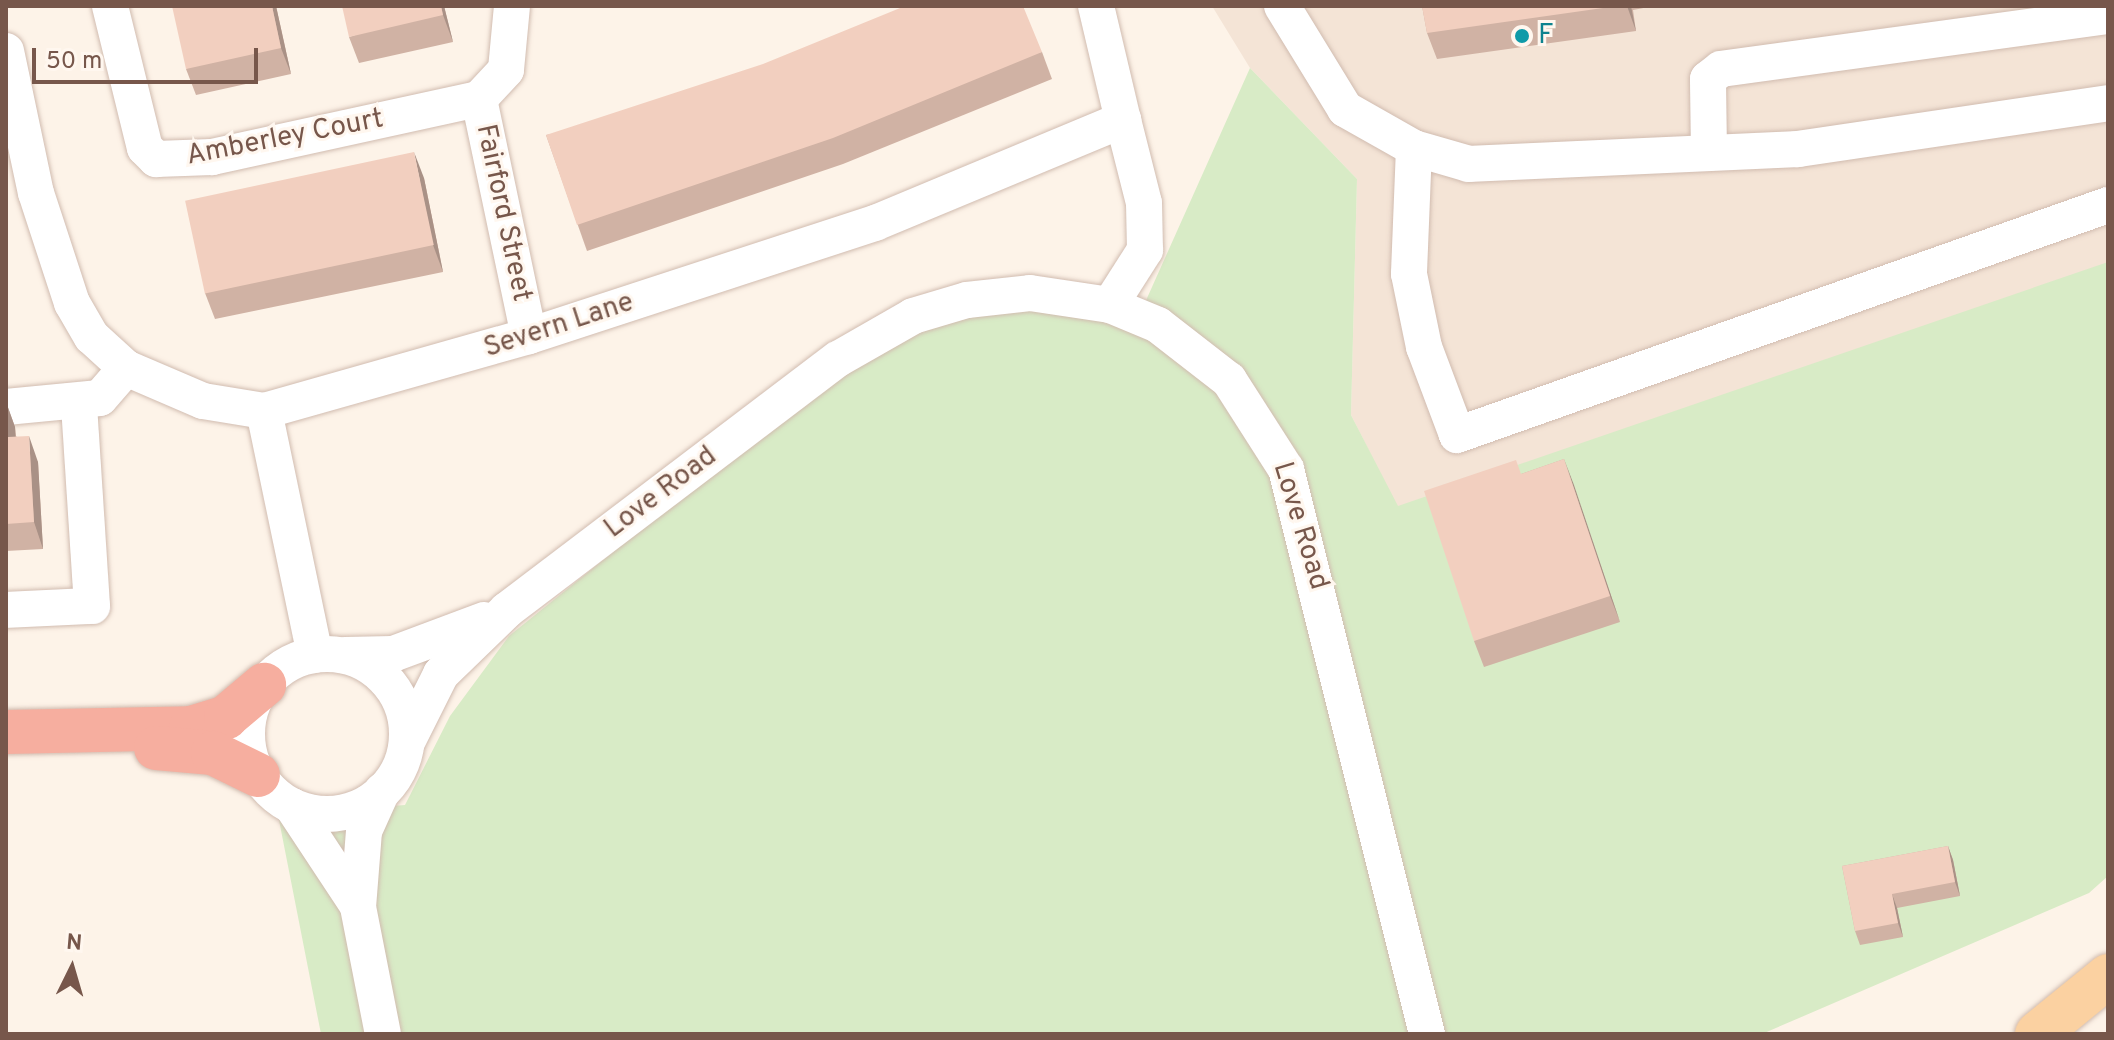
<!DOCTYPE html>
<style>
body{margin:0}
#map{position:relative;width:2114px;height:1040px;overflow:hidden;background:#fdf3e8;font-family:Overpass,sans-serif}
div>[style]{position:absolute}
.residential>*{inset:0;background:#f4e4d6}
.green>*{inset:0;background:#d8ebc6}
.roads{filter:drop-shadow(0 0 2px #d1bcb0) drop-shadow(0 0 2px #d1bcb0)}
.minor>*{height:36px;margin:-18px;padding:0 18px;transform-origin:18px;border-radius:18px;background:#fff}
.minor>.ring{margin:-18px;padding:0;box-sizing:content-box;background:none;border:36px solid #fff;border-radius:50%}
.major>*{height:44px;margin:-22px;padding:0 22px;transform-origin:22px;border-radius:22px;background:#fbd1a1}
.highway>*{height:44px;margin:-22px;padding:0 22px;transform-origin:22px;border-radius:22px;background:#f6ae9f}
.wall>*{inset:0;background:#d0b2a4}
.shaded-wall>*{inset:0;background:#a99186}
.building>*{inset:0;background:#f2cfbf;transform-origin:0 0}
.dots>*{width:22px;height:22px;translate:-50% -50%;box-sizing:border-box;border:4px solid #fff7ef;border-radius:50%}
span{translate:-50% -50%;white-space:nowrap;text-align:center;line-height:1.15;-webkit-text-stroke:6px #fff7ef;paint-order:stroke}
.culture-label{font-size:28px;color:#0d838f}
.left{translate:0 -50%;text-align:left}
.street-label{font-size:28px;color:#77574b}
.frame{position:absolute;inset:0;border:8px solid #77574b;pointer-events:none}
.north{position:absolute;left:32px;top:928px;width:80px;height:80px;-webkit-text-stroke:6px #fff7ef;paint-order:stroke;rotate:5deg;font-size:22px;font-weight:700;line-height:32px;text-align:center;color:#77574b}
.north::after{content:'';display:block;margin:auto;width:28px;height:36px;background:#77574b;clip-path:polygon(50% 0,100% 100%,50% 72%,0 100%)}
.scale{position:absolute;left:32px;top:48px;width:226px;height:36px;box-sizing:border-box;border:4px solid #77574b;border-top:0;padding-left:10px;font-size:24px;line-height:28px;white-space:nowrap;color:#77574b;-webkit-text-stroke:6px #fff7ef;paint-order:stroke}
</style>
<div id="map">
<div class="residential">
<div style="clip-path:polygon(1212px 6px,2108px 6px,2108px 825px,1397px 506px,1351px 415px,1357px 179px,1250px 68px)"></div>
</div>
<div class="green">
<div style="clip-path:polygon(1250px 68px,1357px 179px,1351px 415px,1398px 506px,2108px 262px,2108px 876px,2089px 893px,1762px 1034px,321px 1034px,278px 815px,405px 805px,450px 716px,509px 636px,789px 410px,931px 323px,1011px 308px,1135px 325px)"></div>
</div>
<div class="roads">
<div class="minor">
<div style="left:110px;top:6px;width:146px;rotate:76.2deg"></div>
<div style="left:145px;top:148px;width:16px;rotate:45deg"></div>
<div style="left:156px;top:159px;width:56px;rotate:-2deg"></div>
<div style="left:212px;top:157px;width:273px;rotate:-12.3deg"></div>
<div style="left:512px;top:6px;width:64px;rotate:95.4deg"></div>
<div style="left:506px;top:70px;width:40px;rotate:133deg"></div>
<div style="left:479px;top:99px;width:242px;rotate:78.1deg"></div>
<div style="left:1096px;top:6px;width:117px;rotate:76.7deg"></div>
<div style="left:1282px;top:6px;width:121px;rotate:58.5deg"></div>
<div style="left:1345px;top:109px;width:79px;rotate:29.5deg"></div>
<div style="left:1414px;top:148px;width:57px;rotate:16.2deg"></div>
<div style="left:1469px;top:164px;width:329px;rotate:-2.6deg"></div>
<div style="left:1798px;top:149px;width:313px;rotate:-8.4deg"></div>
<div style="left:6px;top:51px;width:145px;rotate:78.1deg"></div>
<div style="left:36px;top:193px;width:116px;rotate:71.9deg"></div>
<div style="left:72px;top:303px;width:39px;rotate:60deg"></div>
<div style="left:92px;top:337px;width:46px;rotate:42.4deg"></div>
<div style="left:126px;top:368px;width:84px;rotate:23.2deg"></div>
<div style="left:203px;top:401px;width:62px;rotate:9.3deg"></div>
<div style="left:264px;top:411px;width:275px;rotate:-15.8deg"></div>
<div style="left:529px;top:336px;width:364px;rotate:-18.1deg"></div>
<div style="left:875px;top:223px;width:269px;rotate:-22.6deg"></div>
<div style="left:1123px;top:120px;width:86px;rotate:75.8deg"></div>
<div style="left:1144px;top:203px;width:47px;rotate:88.8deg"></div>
<div style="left:1145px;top:250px;width:65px;rotate:122.5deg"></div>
<div style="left:1414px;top:148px;width:126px;rotate:92.3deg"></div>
<div style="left:1409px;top:274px;width:75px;rotate:78.4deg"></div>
<div style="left:1424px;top:347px;width:94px;rotate:69.4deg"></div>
<div style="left:1457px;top:435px;width:690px;rotate:-19.46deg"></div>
<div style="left:1709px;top:153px;width:74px;rotate:-90.8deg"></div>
<div style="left:1708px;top:79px;width:16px;rotate:-38deg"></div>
<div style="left:1721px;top:69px;width:391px;rotate:-7.8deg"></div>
<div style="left:6px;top:407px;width:94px;rotate:-5.5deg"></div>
<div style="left:100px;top:398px;width:40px;rotate:-49deg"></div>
<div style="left:264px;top:411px;width:249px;rotate:78.2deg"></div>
<div style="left:6px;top:610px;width:86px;rotate:-2.7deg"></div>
<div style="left:92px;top:606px;width:202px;rotate:-93.7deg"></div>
<div class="ring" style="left:247px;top:654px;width:124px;height:124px"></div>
<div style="left:345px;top:655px;width:48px;rotate:-1.2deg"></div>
<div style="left:393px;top:654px;width:97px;rotate:-20.5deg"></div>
<div style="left:407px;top:742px;width:76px;rotate:-63.4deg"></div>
<div style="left:441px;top:674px;width:92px;rotate:-44.1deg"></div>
<div style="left:507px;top:610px;width:415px;rotate:-37.2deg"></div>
<div style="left:838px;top:359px;width:86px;rotate:-29.8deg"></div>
<div style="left:913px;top:316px;width:56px;rotate:-16.5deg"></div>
<div style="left:967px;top:300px;width:63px;rotate:-6.3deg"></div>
<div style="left:1030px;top:293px;width:81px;rotate:8.5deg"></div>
<div style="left:1110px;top:305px;width:52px;rotate:22.6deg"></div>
<div style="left:1158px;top:325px;width:90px;rotate:37.8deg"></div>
<div style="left:1229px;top:380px;width:106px;rotate:57.4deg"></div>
<div style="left:1286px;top:469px;width:582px;rotate:75.99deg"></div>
<div style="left:382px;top:791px;width:44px;rotate:114.2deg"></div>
<div style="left:364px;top:831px;width:76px;rotate:94.5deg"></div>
<div style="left:358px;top:907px;width:129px;rotate:78.9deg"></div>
<div style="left:292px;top:806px;width:120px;rotate:56.6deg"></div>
</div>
<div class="major">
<div style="left:2037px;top:1034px;width:92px;rotate:-39.2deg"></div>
</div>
<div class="highway">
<div style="left:6px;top:732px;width:185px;rotate:-1.2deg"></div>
<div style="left:191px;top:728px;width:37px;rotate:-17deg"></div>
<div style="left:226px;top:717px;width:50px;rotate:-40.1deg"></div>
<div style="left:156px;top:748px;width:57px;rotate:5deg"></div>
<div style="left:213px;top:753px;width:50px;rotate:26.1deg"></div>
</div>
</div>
<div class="wall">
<div style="clip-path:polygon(276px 6px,291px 74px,196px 95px,186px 69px)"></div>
<div style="clip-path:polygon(444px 6px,453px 42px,359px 63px,349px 37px)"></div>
<div style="clip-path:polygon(1422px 6px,1654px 6px,1633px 10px,1636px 31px,1437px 59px,1427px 33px)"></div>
<div style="clip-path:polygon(1042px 52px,1052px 79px,843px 164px,587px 251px,546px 135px)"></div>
<div style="clip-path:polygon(424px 178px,443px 272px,215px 319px,205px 293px)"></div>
<div style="clip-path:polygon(6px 402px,15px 427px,16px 436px,38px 462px,43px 549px,6px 551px)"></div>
<div style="clip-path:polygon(1564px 459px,1620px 622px,1484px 667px,1474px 641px,1521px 474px)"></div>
<div style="clip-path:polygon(1948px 846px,1953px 860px,1960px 896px,1897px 908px,1903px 937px,1860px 945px,1855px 931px,1842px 866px)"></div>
</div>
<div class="shaded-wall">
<div style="clip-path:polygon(272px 6px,276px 6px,291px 74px,281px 48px)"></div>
<div style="clip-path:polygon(441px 6px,444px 6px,453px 42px,443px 15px)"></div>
<div style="clip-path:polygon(1627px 6px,1631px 6px,1636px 31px)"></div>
<div style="clip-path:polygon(414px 152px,424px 178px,443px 272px,433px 245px)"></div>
<div style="clip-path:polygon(6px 402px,15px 427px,17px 463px,8px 437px)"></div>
<div style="clip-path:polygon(29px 436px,38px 462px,43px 549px,34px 522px)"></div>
<div style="clip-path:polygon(1564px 459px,1574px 485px,1620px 622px,1610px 596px)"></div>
<div style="clip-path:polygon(1948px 846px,1953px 860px,1960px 896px,1955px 882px)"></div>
<div style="clip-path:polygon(1892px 894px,1897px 908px,1903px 937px,1898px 923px)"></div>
</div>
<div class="building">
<div style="clip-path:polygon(172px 6px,272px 6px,281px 48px,186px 69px)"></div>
<div style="clip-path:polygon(342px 6px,441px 6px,443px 15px,349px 37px)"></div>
<div style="clip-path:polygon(905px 6px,1023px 6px,1042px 52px,833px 138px,577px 225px,546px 135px,763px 64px)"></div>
<div style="clip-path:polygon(1422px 6px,1617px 6px,1427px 33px)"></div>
<div style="left:414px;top:152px;width:95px;height:234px;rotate:78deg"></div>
<div style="clip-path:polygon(6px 408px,8px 437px,29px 436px,34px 522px,6px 524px)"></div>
<div style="clip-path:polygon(1564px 459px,1610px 596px,1474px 641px,1424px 491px,1516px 460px,1521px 474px)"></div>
<div style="clip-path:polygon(1948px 846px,1955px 882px,1892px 894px,1898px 923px,1855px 931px,1842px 866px)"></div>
</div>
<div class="dots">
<div style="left:1522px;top:36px;background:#0f9aa8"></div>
</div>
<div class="culture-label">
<span class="left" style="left:1538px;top:36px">F</span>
</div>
<div class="street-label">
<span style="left:285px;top:138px;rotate:-11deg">Amberley Court</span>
<span style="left:503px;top:213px;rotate:78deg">Fairford Street</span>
<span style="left:559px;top:326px;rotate:-18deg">Severn Lane</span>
<span style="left:661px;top:493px;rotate:-37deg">Love Road</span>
<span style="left:1300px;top:526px;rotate:73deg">Love Road</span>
</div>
<div class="frame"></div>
<div class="north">N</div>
<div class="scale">50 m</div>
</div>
